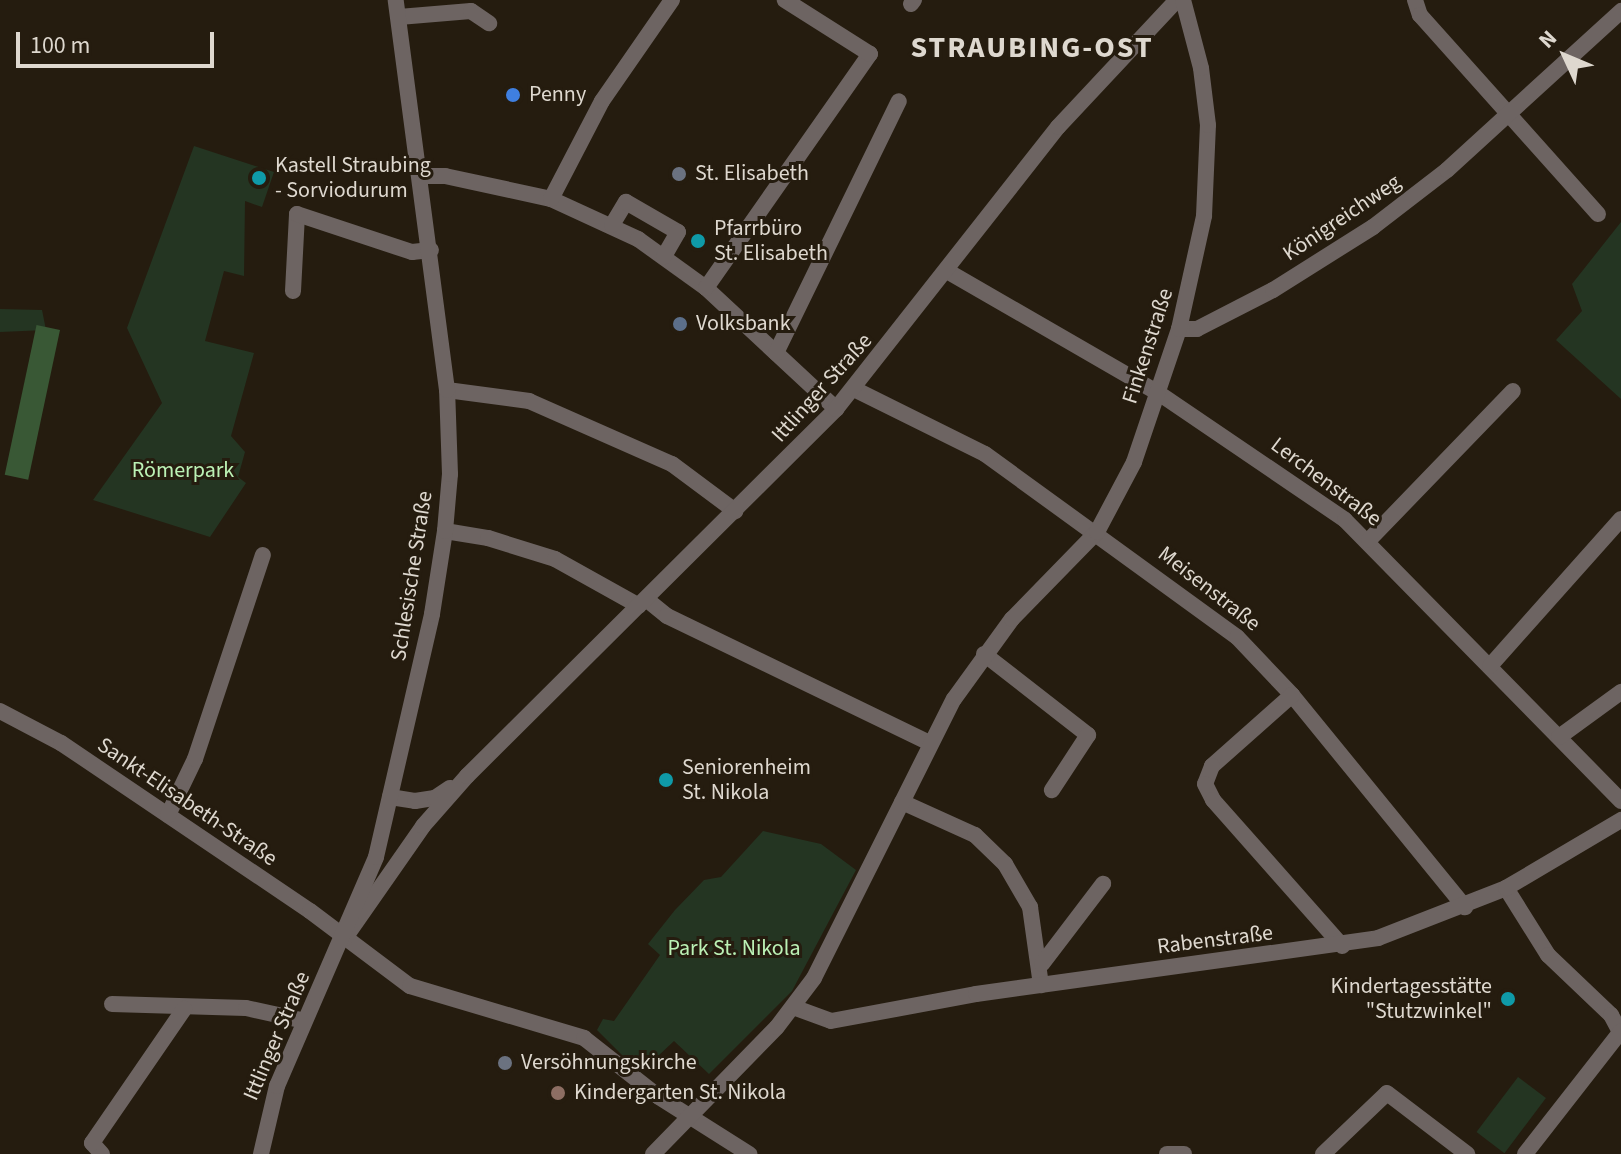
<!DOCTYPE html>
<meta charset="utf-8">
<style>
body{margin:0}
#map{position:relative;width:1621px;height:1154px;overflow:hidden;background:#251c0f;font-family:"Source Sans 3",sans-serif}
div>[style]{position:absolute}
.green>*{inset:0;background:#243522;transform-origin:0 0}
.forest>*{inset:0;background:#395835;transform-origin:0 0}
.minor>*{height:16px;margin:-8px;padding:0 8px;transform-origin:8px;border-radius:8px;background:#6d6462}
.dots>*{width:22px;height:22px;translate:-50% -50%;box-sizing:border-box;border:4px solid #251c0f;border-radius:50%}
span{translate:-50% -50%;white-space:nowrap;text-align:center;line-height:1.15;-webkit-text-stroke:6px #251c0f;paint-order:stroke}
.poi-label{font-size:22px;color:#ded8cf}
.left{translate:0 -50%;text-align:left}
.right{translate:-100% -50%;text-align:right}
.street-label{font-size:22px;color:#ded8cf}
.park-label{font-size:22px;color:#bbf1b5}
.district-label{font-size:30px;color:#ded8cf;font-weight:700;letter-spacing:2px}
.north{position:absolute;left:1525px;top:16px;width:80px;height:80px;-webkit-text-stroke:6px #251c0f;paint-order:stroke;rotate:314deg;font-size:22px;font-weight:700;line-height:32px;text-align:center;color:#ded8cf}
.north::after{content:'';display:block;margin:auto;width:28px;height:36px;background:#ded8cf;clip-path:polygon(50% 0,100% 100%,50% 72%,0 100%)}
.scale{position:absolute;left:16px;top:32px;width:198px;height:36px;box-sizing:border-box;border:4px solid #ded8cf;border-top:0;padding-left:10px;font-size:24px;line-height:28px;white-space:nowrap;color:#ded8cf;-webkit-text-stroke:6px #251c0f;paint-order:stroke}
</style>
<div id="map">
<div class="green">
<div style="clip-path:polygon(194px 146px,274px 172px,262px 207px,245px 201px,244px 276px,224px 271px,205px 341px,254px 353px,231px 436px,245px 452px,238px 477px,246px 483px,210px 537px,93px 500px,162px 403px,127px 328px)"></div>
<div style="clip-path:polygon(1621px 222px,1621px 399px,1556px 340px,1582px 311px,1572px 284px)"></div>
<div style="clip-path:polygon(0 309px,42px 310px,46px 330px,0 332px)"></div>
<div style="clip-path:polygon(763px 831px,821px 844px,856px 870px,792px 991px,709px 1074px,674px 1041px,640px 1073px,597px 1030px,603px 1019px,614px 1021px,660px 955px,648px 944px,675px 910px,704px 880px,721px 877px)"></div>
<div style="left:1518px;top:1077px;width:35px;height:69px;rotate:37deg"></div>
</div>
<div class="forest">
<div style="left:60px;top:330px;width:153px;height:24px;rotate:102deg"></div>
</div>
<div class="minor">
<div style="left:1415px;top:0;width:16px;rotate:72deg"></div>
<div style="left:1420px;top:15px;width:267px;rotate:48.2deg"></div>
<div style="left:911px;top:4px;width:5px;rotate:-53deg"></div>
<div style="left:399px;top:17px;width:72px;rotate:-4.8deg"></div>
<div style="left:471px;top:11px;width:22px;rotate:34deg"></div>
<div style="left:422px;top:176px;width:23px"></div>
<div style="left:445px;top:176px;width:108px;rotate:12.2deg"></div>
<div style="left:551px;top:199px;width:96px;rotate:24.7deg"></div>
<div style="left:638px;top:239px;width:84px;rotate:35.8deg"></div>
<div style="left:706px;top:288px;width:178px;rotate:42.9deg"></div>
<div style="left:551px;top:199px;width:110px;rotate:-62.5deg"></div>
<div style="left:602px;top:101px;width:123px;rotate:-55.3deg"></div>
<div style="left:612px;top:225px;width:27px;rotate:-59deg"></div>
<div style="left:626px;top:202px;width:60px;rotate:30deg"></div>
<div style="left:678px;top:232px;width:28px;rotate:120deg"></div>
<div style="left:947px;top:271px;width:242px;rotate:30deg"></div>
<div style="left:1157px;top:392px;width:227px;rotate:34.2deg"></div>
<div style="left:1345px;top:520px;width:394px;rotate:45.5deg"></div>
<div style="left:706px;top:288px;width:286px;rotate:-55deg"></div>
<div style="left:870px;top:54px;width:101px;rotate:-147.6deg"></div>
<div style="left:293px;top:291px;width:77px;rotate:-87deg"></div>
<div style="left:297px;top:214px;width:121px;rotate:18.3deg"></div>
<div style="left:412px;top:252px;width:19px;rotate:-6deg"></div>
<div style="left:1179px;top:329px;width:18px"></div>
<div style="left:1197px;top:329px;width:85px;rotate:-27.2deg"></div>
<div style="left:1273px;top:290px;width:118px;rotate:-32.2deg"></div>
<div style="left:1373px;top:227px;width:93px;rotate:-37.6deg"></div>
<div style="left:1447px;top:170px;width:236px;rotate:-42.4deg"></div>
<div style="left:776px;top:353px;width:280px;rotate:-64deg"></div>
<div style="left:854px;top:389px;width:146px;rotate:26.4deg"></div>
<div style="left:985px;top:454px;width:311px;rotate:36deg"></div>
<div style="left:1237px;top:637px;width:80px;rotate:46.5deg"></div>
<div style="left:1292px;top:695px;width:274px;rotate:50.8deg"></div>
<div style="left:447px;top:390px;width:83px;rotate:7.6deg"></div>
<div style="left:529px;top:401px;width:156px;rotate:23.8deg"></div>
<div style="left:672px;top:464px;width:79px;rotate:36.7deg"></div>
<div style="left:445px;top:531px;width:44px;rotate:9.2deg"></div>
<div style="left:488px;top:538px;width:70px;rotate:17.4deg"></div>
<div style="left:555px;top:559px;width:96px;rotate:29.2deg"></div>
<div style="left:1369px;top:540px;width:207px;rotate:-46deg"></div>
<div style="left:646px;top:599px;width:27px;rotate:39deg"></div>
<div style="left:667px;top:616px;width:292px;rotate:25.8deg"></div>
<div style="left:984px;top:654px;width:132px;rotate:37.9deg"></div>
<div style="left:1088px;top:735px;width:66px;rotate:123.2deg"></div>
<div style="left:1490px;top:666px;width:197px;rotate:-48.3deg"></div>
<div style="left:1292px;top:695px;width:107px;rotate:138.4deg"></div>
<div style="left:1212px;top:766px;width:19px;rotate:111deg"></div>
<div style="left:1205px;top:784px;width:18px;rotate:63deg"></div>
<div style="left:1213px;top:800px;width:195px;rotate:48.5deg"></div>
<div style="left:0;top:711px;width:69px;rotate:27.7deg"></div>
<div style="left:61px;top:743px;width:300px;rotate:34deg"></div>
<div style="left:310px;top:911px;width:125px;rotate:36.9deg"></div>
<div style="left:410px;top:986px;width:182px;rotate:16.6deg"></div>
<div style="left:584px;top:1038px;width:95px;rotate:38.2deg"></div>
<div style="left:659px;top:1097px;width:107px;rotate:32.3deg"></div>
<div style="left:1559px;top:737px;width:77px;rotate:-36deg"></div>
<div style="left:390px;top:797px;width:25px;rotate:9deg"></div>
<div style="left:415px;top:801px;width:20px;rotate:-9deg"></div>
<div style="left:435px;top:798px;width:18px;rotate:-34deg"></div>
<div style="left:902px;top:802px;width:80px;rotate:24.3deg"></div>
<div style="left:975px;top:835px;width:42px;rotate:44deg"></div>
<div style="left:1005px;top:864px;width:50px;rotate:59.8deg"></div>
<div style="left:1030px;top:907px;width:79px;rotate:82deg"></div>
<div style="left:168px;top:815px;width:62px;rotate:-64.3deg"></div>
<div style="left:195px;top:759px;width:215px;rotate:-71.6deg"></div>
<div style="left:1506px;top:888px;width:79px;rotate:57.9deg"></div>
<div style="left:1548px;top:955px;width:87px;rotate:43.6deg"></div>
<div style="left:1611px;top:1015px;width:21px;rotate:62deg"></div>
<div style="left:345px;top:938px;width:136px;rotate:-55.1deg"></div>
<div style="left:423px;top:826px;width:67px;rotate:-48.7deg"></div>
<div style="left:467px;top:776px;width:520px;rotate:-44.84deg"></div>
<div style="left:836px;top:409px;width:359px;rotate:-51.8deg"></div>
<div style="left:1058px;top:127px;width:174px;rotate:-46.9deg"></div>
<div style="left:1042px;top:964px;width:101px;rotate:-52.7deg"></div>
<div style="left:112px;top:1004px;width:134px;rotate:1.7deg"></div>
<div style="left:246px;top:1008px;width:60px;rotate:12.4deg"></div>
<div style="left:793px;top:1007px;width:40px;rotate:20.2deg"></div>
<div style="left:831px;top:1021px;width:147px;rotate:-10.5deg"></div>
<div style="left:976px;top:994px;width:406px;rotate:-7.9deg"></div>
<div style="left:1378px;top:938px;width:137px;rotate:-21.3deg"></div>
<div style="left:1506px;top:888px;width:134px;rotate:-30.6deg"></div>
<div style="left:102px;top:1154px;width:15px;rotate:-132deg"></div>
<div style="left:92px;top:1143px;width:163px;rotate:-55.5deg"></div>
<div style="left:261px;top:1154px;width:70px;rotate:-76.8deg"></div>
<div style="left:277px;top:1086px;width:249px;rotate:-66.6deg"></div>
<div style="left:376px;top:857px;width:249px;rotate:-77deg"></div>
<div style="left:432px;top:614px;width:84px;rotate:-81.1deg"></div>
<div style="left:445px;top:531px;width:57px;rotate:-85deg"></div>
<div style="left:450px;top:474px;width:84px;rotate:-92deg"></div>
<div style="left:447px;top:390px;width:393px;rotate:-97.5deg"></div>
<div style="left:653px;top:1154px;width:177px;rotate:-45.7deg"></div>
<div style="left:777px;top:1027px;width:61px;rotate:-52.9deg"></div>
<div style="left:814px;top:978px;width:312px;rotate:-63.4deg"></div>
<div style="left:954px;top:699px;width:99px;rotate:-54.1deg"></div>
<div style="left:1012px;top:619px;width:122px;rotate:-45.7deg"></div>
<div style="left:1097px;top:532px;width:79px;rotate:-62.1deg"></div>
<div style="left:1134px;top:462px;width:140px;rotate:-71.3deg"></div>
<div style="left:1179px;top:329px;width:116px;rotate:-77.5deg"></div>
<div style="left:1204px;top:216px;width:91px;rotate:-87.5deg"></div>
<div style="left:1208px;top:125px;width:57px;rotate:-97deg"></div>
<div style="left:1201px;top:68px;width:70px;rotate:-104.8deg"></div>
<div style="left:1167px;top:1154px;width:17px"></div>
<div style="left:1323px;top:1154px;width:88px;rotate:-43.6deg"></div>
<div style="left:1387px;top:1093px;width:101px;rotate:37.3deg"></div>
<div style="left:1525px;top:1154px;width:156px;rotate:-52deg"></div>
</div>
<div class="dots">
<div style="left:513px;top:95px;background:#3f7fe0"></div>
<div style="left:679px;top:174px;background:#6b7280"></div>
<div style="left:259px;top:178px;background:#0f9aa8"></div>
<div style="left:698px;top:241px;background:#0f9aa8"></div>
<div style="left:680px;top:324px;background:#5c6f8a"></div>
<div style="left:666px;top:780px;background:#0f9aa8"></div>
<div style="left:1508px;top:999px;background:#0f9aa8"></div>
<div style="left:505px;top:1063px;background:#6b7280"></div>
<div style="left:558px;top:1093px;background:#8d6e63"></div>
</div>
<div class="poi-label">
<span class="left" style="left:529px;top:95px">Penny</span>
<span class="left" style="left:275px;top:178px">Kastell Straubing<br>- Sorviodurum</span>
<span class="left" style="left:695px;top:174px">St. Elisabeth</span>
<span class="left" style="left:714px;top:241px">Pfarrbüro<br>St. Elisabeth</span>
<span class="left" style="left:696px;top:324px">Volksbank</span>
<span class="left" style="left:682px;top:780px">Seniorenheim<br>St. Nikola</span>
<span class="right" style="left:1492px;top:999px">Kindertagesstätte<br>"Stutzwinkel"</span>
<span class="left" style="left:521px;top:1063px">Versöhnungskirche</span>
<span class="left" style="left:574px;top:1093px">Kindergarten St. Nikola</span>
</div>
<div class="street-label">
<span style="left:1342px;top:218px;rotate:-34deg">Königreichweg</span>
<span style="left:1148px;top:346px;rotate:-72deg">Finkenstraße</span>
<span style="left:822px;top:388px;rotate:-48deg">Ittlinger Straße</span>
<span style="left:1326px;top:482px;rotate:37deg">Lerchenstraße</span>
<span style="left:412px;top:576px;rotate:-81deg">Schlesische Straße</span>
<span style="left:1209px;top:589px;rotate:38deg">Meisenstraße</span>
<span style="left:187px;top:802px;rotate:34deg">Sankt-Elisabeth-Straße</span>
<span style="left:1215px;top:940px;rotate:-7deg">Rabenstraße</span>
<span style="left:277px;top:1036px;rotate:-67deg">Ittlinger Straße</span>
</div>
<div class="park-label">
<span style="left:183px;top:471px">Römerpark</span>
<span style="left:734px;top:949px">Park St. Nikola</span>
</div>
<div class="district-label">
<span style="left:1032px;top:48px">STRAUBING-OST</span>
</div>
<div class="north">N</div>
<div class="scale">100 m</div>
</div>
